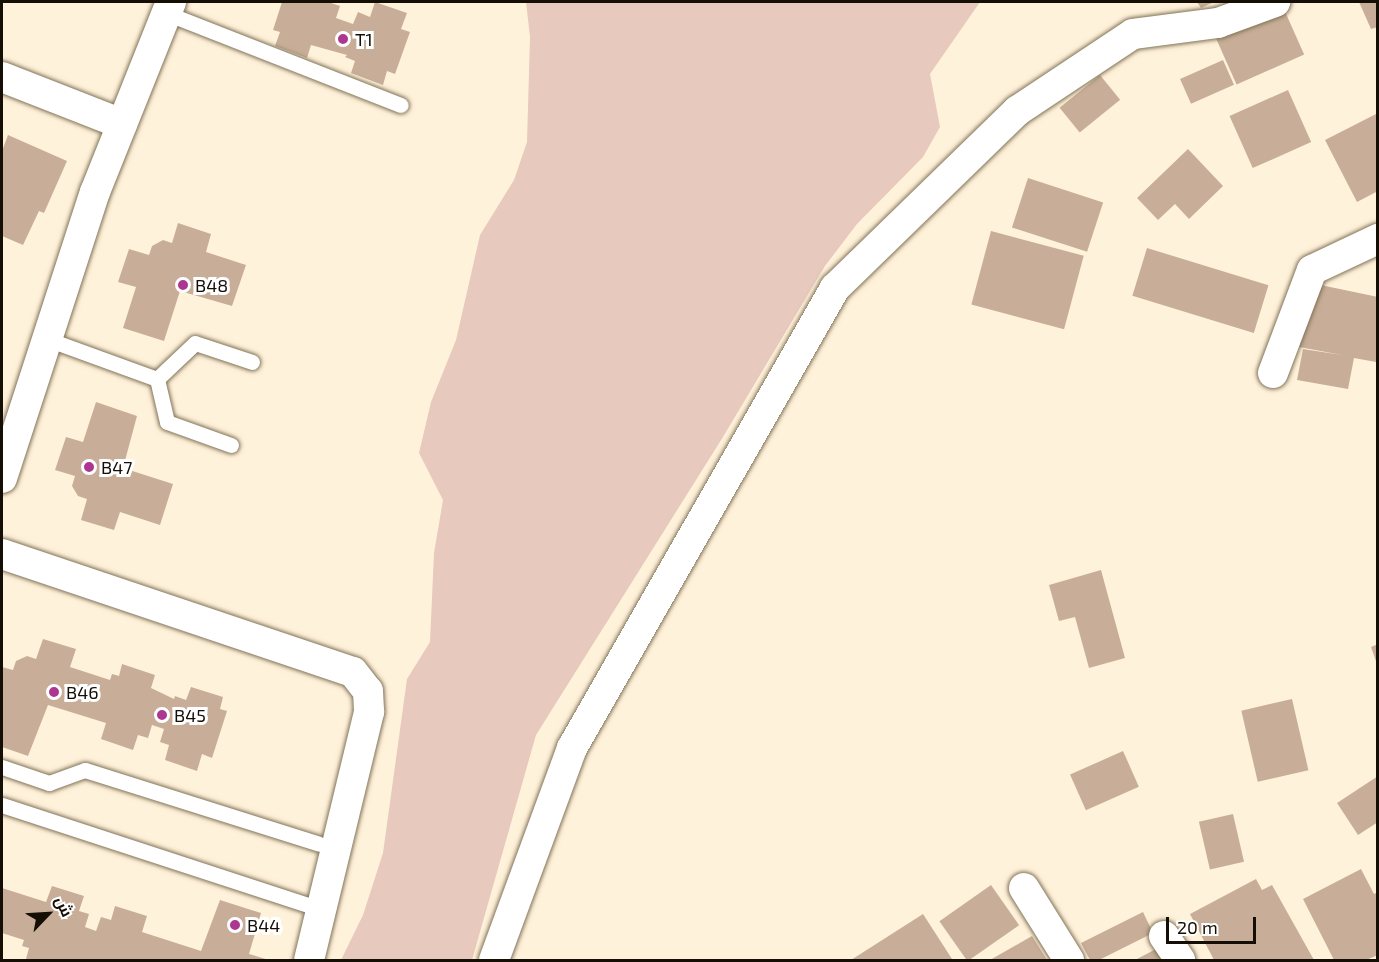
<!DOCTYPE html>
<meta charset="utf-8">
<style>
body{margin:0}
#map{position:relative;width:1379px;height:962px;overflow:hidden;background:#fff2da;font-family:"Exo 2",Cairo,sans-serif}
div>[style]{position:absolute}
.green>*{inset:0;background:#e7c9bd}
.building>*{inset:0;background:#c8ae98;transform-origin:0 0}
.roads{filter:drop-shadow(0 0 2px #817358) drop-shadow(0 0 2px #817358)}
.lane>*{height:15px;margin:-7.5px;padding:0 7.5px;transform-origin:7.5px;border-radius:7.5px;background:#fff}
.street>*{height:30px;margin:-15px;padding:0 15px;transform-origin:15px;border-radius:15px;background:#fff}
.dots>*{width:16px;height:16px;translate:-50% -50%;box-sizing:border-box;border:3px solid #fff;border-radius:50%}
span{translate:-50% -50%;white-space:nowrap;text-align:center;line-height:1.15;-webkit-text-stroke:6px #fff;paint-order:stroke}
.poi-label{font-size:18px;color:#140e05}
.left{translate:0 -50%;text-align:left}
.frame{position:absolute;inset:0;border:3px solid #140e05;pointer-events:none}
.north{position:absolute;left:18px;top:884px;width:60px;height:60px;-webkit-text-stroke:4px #fff;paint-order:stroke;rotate:65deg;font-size:16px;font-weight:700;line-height:24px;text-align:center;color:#140e05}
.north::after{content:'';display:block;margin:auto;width:21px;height:27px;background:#140e05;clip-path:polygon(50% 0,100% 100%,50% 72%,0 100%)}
.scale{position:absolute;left:1166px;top:917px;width:90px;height:27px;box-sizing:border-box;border:3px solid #140e05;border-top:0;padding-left:8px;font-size:18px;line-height:21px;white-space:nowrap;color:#140e05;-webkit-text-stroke:4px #fff;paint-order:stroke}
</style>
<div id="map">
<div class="green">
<div style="clip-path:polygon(526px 2px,980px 2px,930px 74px,940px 127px,923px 157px,857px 224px,825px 266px,723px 437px,536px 735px,472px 960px,341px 960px,363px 915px,383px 853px,407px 679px,430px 642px,434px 553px,443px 500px,419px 453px,431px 402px,456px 340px,480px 235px,514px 180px,527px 142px,530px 37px)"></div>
</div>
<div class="building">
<div style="clip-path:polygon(282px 2px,328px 2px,340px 6px,336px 18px,353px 24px,358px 12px,370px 17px,375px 2px,407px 13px,401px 29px,410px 32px,395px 74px,387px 71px,383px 85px,351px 73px,355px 61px,345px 57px,347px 55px,311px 45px,307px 58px,275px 46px,280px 32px,273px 30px)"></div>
<div style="clip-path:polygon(1197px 2px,1214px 2px,1201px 8px)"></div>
<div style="clip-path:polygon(1359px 2px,1378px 2px,1378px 27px,1371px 29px)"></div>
<div style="left:1283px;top:7px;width:52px;height:74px;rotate:66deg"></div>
<div style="left:1223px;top:60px;width:27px;height:47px;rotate:66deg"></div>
<div style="left:1100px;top:75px;width:32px;height:52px;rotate:51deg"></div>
<div style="left:1288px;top:90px;width:57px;height:64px;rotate:66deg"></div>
<div style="clip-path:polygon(1376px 114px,1378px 191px,1357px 202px,1325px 140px)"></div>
<div style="clip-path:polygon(8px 135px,67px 161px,44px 213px,39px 211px,23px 245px,2px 236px,2px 151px)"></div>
<div style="clip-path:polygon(1188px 149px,1223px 186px,1189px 219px,1175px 204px,1158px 220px,1137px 198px)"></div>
<div style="left:1028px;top:178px;width:79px;height:52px;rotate:18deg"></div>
<div style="clip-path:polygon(178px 223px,211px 234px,206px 252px,246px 265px,232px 306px,180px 291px,164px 341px,123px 328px,136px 287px,118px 282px,129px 249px,149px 255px,152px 246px,163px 240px,172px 243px)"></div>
<div style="left:991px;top:231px;width:96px;height:76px;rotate:15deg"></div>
<div style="left:1147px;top:248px;width:127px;height:50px;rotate:17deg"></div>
<div style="clip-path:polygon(1311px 283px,1378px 297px,1376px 362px,1354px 358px,1348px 389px,1297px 380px,1303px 349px,1342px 355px,1299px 347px)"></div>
<div style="clip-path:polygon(96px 402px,137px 416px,123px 468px,173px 484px,160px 525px,120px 512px,114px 530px,81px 520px,87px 499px,78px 496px,72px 486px,75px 476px,55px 470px,66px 437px,83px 442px)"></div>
<div style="clip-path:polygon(1101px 570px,1125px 658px,1089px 668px,1075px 617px,1059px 621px,1049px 585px)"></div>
<div style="clip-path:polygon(43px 639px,76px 649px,70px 667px,110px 680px,112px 674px,119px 676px,122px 664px,155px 675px,151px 688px,174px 699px,175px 696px,186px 700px,191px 687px,223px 697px,220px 709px,227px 711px,212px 758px,202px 754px,197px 771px,165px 760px,169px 745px,160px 742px,164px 729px,152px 725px,148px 738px,138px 735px,133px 750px,101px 739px,106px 723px,48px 705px,28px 756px,2px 747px,2px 667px,13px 670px,16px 661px,27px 656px,36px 659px)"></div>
<div style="clip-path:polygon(1378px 644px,1378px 664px,1377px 664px,1371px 647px)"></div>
<div style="left:1292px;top:699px;width:73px;height:52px;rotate:77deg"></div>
<div style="left:1123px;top:751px;width:39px;height:58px;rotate:66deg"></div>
<div style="clip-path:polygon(1378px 776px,1378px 822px,1358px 835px,1337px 803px)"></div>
<div style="left:1233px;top:814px;width:49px;height:35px;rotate:77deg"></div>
<div style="clip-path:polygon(1361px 869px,1374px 894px,1378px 892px,1378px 955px,1366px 960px,1334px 960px,1303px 899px)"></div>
<div style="clip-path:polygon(1256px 879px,1262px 890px,1272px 885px,1314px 960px,1214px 960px,1190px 914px)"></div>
<div style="left:991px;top:885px;width:49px;height:63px;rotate:55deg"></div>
<div style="clip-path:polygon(52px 886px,84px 896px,79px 911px,89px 914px,85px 927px,96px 931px,101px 917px,111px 920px,115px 906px,147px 916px,142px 932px,201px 951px,220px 900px,261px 913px,249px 954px,269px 960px,26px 959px,29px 948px,22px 946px,24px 940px,2px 933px,2px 888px,46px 902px)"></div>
<div style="clip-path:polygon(1143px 912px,1153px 933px,1099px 960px,1090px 960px,1081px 943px)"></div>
<div style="clip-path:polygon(923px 914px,952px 959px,851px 960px)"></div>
<div style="clip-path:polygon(1032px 936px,1047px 960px,990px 960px)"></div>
<div style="clip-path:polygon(1158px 948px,1165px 960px,1135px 960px)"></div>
</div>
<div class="roads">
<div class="lane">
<div style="left:166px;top:13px;width:252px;rotate:21.4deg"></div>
<div style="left:47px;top:339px;width:117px;rotate:20deg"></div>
<div style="left:231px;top:445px;width:68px;rotate:-160.2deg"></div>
<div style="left:167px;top:422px;width:44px;rotate:-103.1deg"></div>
<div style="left:157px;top:379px;width:52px;rotate:-43.5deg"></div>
<div style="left:195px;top:343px;width:60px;rotate:18.4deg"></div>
<div style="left:2px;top:767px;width:50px;rotate:18.8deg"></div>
<div style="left:49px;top:783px;width:38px;rotate:-20deg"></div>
<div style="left:85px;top:770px;width:245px;rotate:17.5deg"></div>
<div style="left:2px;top:805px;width:336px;rotate:18.1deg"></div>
</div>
<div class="street">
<div style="left:2px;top:77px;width:129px;rotate:21.4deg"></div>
<div style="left:1273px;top:373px;width:110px;rotate:-69.3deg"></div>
<div style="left:1312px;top:270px;width:73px;rotate:-25.2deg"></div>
<div style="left:2px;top:478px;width:301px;rotate:-72deg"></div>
<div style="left:95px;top:192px;width:205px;rotate:-68.2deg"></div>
<div style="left:2px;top:554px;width:370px;rotate:18.6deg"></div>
<div style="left:353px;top:672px;width:24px;rotate:52deg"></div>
<div style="left:368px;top:691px;width:21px;rotate:87deg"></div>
<div style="left:369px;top:712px;width:255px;rotate:103.6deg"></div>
<div style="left:1024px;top:888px;width:85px;rotate:58deg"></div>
<div style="left:1164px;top:936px;width:29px;rotate:56deg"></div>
<div style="left:494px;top:960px;width:226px;rotate:-69.8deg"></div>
<div style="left:572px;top:748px;width:530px;rotate:-60.24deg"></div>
<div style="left:835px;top:288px;width:254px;rotate:-44.2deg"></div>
<div style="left:1017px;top:111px;width:139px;rotate:-33.6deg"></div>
<div style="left:1133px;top:34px;width:86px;rotate:-7.4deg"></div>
<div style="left:1218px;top:23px;width:61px;rotate:-20.2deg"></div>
</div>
</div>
<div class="dots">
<div style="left:343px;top:39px;background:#ab3791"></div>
<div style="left:183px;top:285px;background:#ab3791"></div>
<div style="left:89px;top:467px;background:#ab3791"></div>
<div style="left:54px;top:692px;background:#ab3791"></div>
<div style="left:162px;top:715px;background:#ab3791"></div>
<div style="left:235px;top:925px;background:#ab3791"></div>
</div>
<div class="poi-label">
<span class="left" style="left:355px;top:39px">T1</span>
<span class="left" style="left:195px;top:285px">B48</span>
<span class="left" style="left:101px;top:467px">B47</span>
<span class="left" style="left:66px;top:692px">B46</span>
<span class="left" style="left:174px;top:715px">B45</span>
<span class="left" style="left:247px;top:925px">B44</span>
</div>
<div class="frame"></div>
<div class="north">ش</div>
<div class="scale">20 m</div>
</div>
